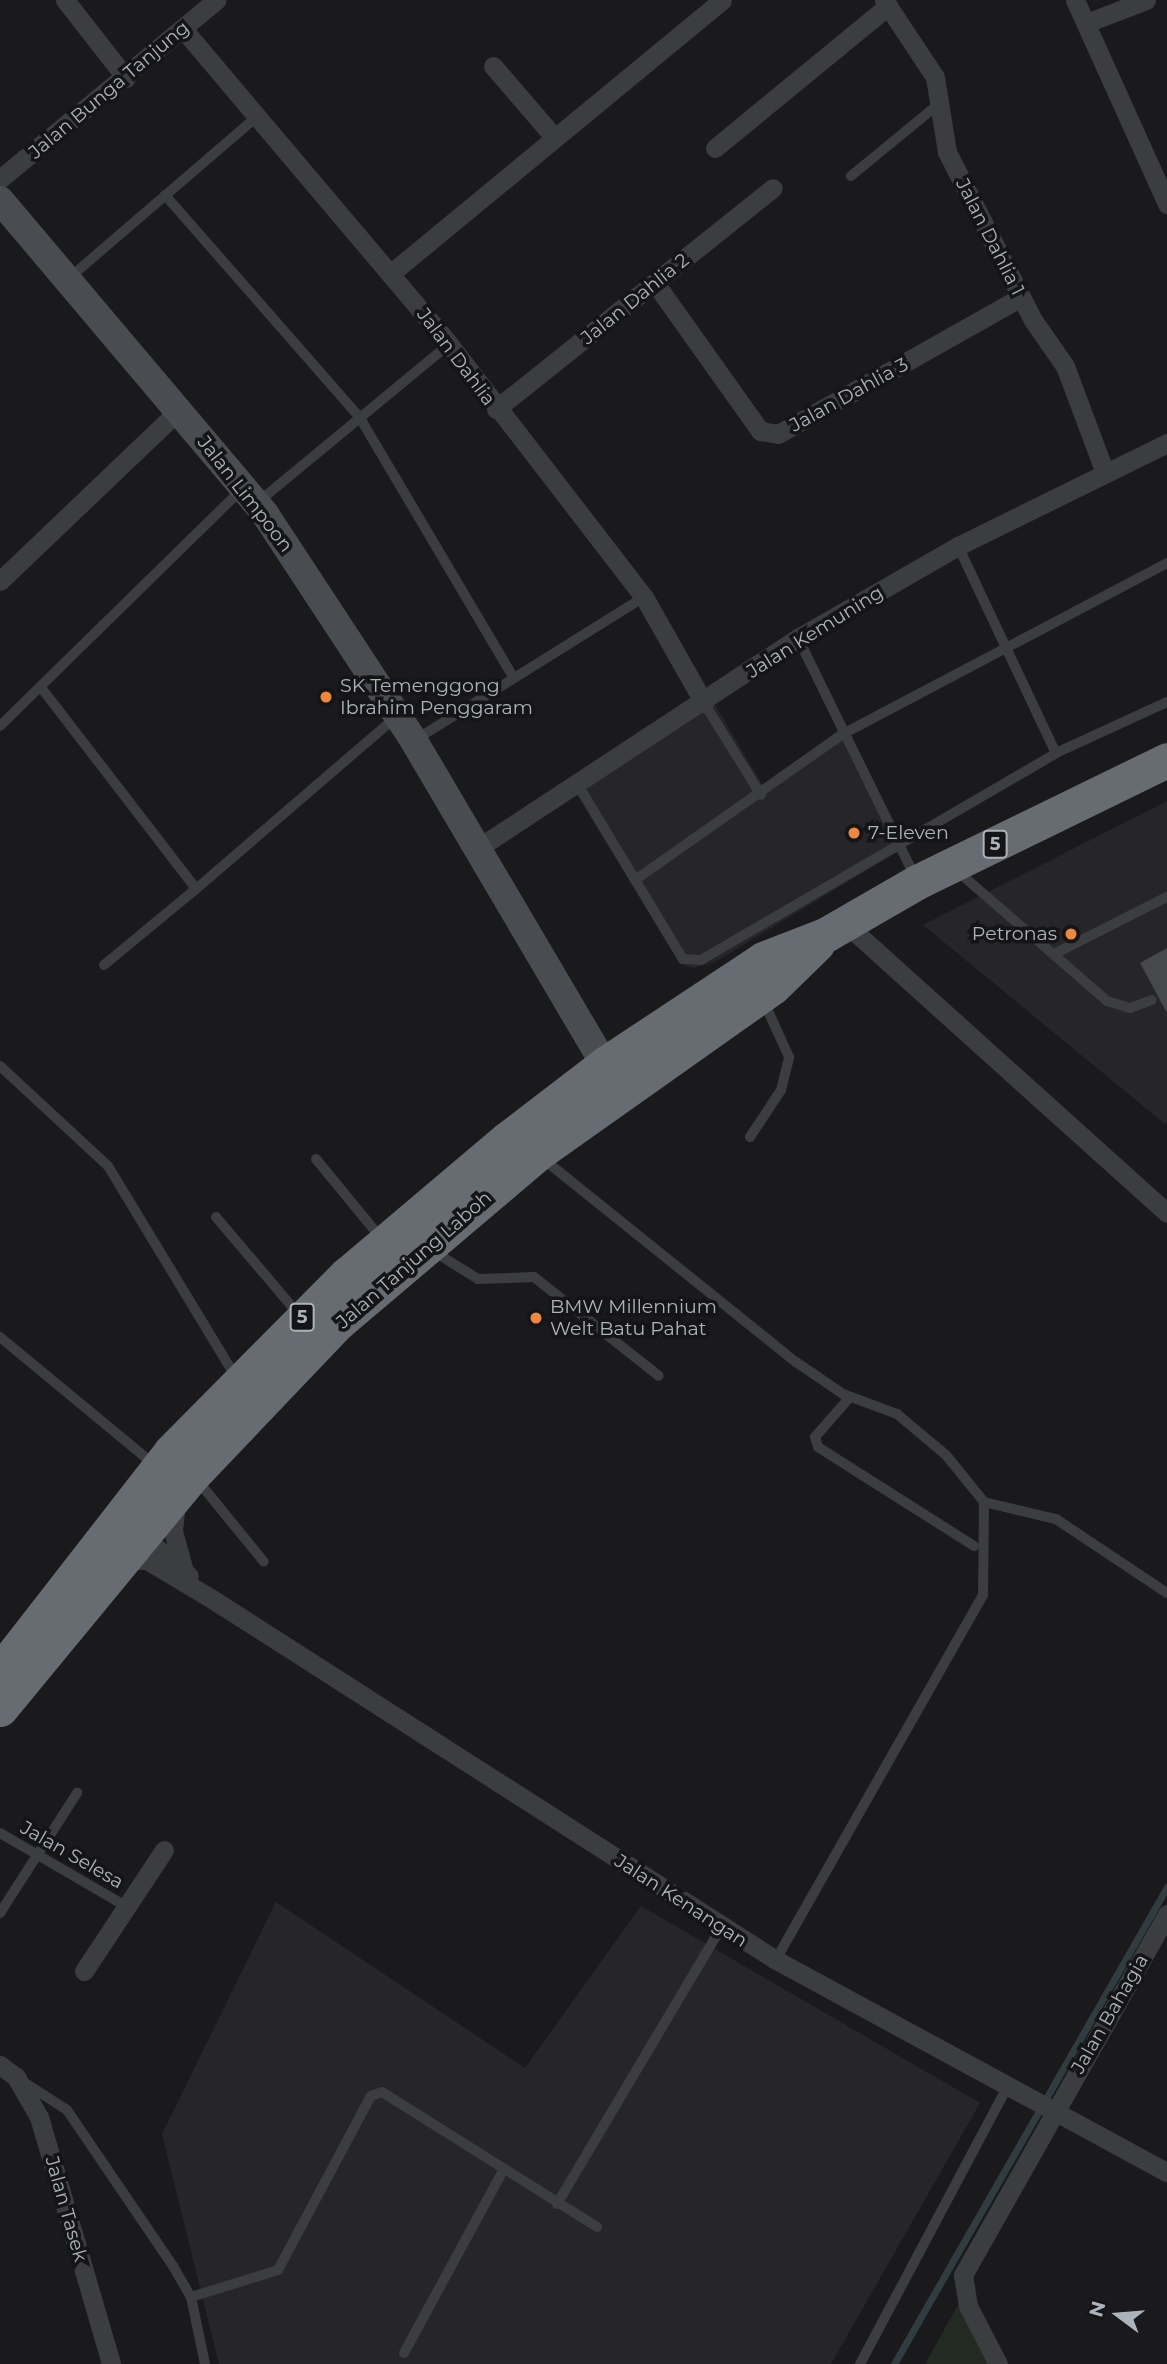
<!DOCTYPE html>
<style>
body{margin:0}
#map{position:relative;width:1167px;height:2364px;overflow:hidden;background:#1a1a1c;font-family:Montserrat,sans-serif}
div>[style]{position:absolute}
.built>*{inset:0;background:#262629}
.green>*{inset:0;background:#222a21}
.stream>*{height:7px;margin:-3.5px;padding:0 3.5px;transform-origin:3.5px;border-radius:3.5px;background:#303d40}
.building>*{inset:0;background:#46484c}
.lane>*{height:10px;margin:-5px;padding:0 5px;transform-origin:5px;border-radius:5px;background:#3b3d41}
.street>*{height:19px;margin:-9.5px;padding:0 9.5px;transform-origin:9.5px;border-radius:9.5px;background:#3b3d41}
.secondary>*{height:28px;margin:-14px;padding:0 14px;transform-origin:14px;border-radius:14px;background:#494d51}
.highway>*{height:35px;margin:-17.5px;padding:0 17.5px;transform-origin:17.5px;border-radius:17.5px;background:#676c72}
.dots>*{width:19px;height:19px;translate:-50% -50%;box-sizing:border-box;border:4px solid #151517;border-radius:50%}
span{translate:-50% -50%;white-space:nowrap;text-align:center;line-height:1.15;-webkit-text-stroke:7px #151517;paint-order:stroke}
.shield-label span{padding:2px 5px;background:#151517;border:2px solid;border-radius:5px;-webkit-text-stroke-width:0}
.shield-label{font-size:18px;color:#acb4bb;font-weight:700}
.street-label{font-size:19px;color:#acb4bb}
.poi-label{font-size:19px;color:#acb4bb}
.left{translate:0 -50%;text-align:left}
.right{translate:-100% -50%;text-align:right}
.north{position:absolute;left:1083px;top:2280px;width:70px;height:70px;-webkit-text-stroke:5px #151517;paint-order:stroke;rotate:286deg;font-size:19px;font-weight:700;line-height:28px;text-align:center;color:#acb4bb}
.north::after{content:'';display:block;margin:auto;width:24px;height:32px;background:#acb4bb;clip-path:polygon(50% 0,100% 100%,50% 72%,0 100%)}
</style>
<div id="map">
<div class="built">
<div style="clip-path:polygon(707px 691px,763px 786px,845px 726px,907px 846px,715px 962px,693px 968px,680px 964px,569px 782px)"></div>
<div style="clip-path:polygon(1167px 801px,1167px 1123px,1165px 1124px,923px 925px)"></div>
<div style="clip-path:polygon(276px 1902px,525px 2068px,641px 1906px,980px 2103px,831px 2364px,219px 2364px,162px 2134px)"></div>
</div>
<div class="green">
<div style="clip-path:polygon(959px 2303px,989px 2364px,925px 2364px)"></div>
</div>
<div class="stream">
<div style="left:894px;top:2364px;width:550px;rotate:-60.22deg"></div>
</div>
<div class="building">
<div style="clip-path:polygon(1167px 948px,1167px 1013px,1140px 963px)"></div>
</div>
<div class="lane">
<div style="left:851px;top:176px;width:115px;rotate:-39.4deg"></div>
<div style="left:165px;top:195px;width:296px;rotate:48.8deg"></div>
<div style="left:360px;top:418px;width:302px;rotate:59.4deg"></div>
<div style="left:68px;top:279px;width:247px;rotate:-40.7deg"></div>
<div style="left:257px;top:503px;width:249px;rotate:-39.6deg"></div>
<div style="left:958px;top:546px;width:229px;rotate:64.7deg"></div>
<div style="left:798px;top:638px;width:264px;rotate:63.9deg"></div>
<div style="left:43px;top:690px;width:251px;rotate:52.4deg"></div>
<div style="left:196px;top:889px;width:265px;rotate:-40.7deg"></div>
<div style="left:704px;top:703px;width:108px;rotate:58.2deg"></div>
<div style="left:0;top:726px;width:337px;rotate:-44.4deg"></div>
<div style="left:415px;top:740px;width:270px;rotate:-32deg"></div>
<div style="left:578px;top:785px;width:203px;rotate:58.9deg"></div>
<div style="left:683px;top:959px;width:18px;rotate:3deg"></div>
<div style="left:701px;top:960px;width:411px;rotate:-30.2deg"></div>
<div style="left:1056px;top:753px;width:122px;rotate:-24.7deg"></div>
<div style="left:956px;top:870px;width:200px;rotate:40.9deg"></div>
<div style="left:1107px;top:1001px;width:24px;rotate:17deg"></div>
<div style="left:1130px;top:1008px;width:23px;rotate:-20deg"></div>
<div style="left:635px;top:880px;width:252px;rotate:-35.1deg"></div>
<div style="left:841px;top:735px;width:369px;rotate:-27.8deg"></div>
<div style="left:1054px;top:954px;width:127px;rotate:-26.8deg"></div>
<div style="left:104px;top:965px;width:119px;rotate:-39.6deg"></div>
<div style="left:0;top:1066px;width:147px;rotate:42.8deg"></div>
<div style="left:108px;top:1166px;width:245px;rotate:58.8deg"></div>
<div style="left:750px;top:1137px;width:56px;rotate:-56.6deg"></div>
<div style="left:781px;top:1090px;width:34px;rotate:-76deg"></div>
<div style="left:789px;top:1057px;width:63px;rotate:-114.5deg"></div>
<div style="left:542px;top:1158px;width:326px;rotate:38.8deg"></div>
<div style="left:796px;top:1362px;width:57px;rotate:34.2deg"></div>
<div style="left:843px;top:1394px;width:58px;rotate:20.3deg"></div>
<div style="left:897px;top:1414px;width:64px;rotate:39.9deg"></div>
<div style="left:946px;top:1455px;width:60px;rotate:51deg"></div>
<div style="left:984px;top:1502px;width:93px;rotate:90.6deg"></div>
<div style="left:983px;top:1595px;width:420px;rotate:119.6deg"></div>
<div style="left:316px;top:1159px;width:102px;rotate:50.6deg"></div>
<div style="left:216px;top:1217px;width:128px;rotate:49.7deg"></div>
<div style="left:433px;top:1251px;width:53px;rotate:31.9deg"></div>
<div style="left:478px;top:1279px;width:56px;rotate:-2deg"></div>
<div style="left:534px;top:1277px;width:159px;rotate:38.4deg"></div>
<div style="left:0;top:1337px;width:201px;rotate:39.6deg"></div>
<div style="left:850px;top:1397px;width:53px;rotate:131.2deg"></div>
<div style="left:815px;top:1437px;width:10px;rotate:73deg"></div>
<div style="left:818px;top:1447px;width:185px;rotate:32.4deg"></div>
<div style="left:198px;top:1481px;width:104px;rotate:50.8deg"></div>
<div style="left:984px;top:1502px;width:74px;rotate:13.3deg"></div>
<div style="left:1056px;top:1519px;width:133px;rotate:33.7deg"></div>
<div style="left:0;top:1833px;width:147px;rotate:30.2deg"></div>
<div style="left:0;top:1913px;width:143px;rotate:-57.3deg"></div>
<div style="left:25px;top:2083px;width:50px;rotate:32.7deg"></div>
<div style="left:67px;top:2110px;width:189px;rotate:55.8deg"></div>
<div style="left:173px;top:2266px;width:36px;rotate:60deg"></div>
<div style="left:191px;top:2297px;width:68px;rotate:78.2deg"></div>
<div style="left:557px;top:2204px;width:321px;rotate:-59.3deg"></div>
<div style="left:191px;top:2297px;width:91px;rotate:-17.2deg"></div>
<div style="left:278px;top:2270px;width:197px;rotate:-61.9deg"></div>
<div style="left:371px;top:2096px;width:12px;rotate:-20deg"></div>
<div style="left:382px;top:2092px;width:254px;rotate:32.1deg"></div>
<div style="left:404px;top:2353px;width:207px;rotate:-61.5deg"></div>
<div style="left:860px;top:2364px;width:313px;rotate:-62deg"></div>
</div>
<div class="street">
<div style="left:65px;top:0;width:99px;rotate:52deg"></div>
<div style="left:884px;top:0;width:92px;rotate:56.5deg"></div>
<div style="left:935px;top:77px;width:76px;rotate:80.9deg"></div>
<div style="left:947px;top:152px;width:189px;rotate:62.9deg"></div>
<div style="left:1033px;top:320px;width:56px;rotate:55.2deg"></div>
<div style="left:1065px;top:366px;width:114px;rotate:69.5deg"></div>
<div style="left:1075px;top:0;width:224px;rotate:65.7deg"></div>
<div style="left:1089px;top:22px;width:61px;rotate:-21.1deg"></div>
<div style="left:183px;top:29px;width:412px;rotate:49.8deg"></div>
<div style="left:449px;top:344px;width:319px;rotate:52.4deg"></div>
<div style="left:644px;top:597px;width:122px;rotate:60.5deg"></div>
<div style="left:493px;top:66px;width:94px;rotate:49.3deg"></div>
<div style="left:715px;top:148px;width:224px;rotate:-39.4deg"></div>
<div style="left:0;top:179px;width:281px;rotate:-39.6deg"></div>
<div style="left:390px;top:274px;width:430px;rotate:-39.5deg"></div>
<div style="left:655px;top:283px;width:181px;rotate:54.6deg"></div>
<div style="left:760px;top:431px;width:18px;rotate:9deg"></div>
<div style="left:778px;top:434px;width:279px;rotate:-29.4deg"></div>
<div style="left:496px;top:409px;width:354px;rotate:-38.6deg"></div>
<div style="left:0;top:581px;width:246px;rotate:-43.7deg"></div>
<div style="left:478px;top:848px;width:383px;rotate:-33.3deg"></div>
<div style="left:798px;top:638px;width:185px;rotate:-29.9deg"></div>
<div style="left:958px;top:546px;width:233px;rotate:-26.2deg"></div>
<div style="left:846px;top:924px;width:432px;rotate:42deg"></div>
<div style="left:176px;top:1502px;width:29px;rotate:96deg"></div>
<div style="left:173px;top:1531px;width:41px;rotate:74.6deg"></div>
<div style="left:138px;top:1532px;width:67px;rotate:40.8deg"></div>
<div style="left:121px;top:1560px;width:26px"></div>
<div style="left:147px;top:1560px;width:76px;rotate:31deg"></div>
<div style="left:212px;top:1599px;width:670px;rotate:32.62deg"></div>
<div style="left:776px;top:1960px;width:445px;rotate:28.5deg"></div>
<div style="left:84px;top:1971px;width:145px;rotate:-56.5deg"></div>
<div style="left:0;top:2065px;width:20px;rotate:37deg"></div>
<div style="left:16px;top:2077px;width:46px;rotate:60.1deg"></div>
<div style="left:39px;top:2117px;width:257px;rotate:73.7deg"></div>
<div style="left:998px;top:2364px;width:65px;rotate:-117.3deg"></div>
<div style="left:968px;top:2306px;width:31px;rotate:-99deg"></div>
<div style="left:963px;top:2275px;width:415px;rotate:-60.5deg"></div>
</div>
<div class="secondary">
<div style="left:0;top:200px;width:411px;rotate:49.8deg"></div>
<div style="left:265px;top:514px;width:272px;rotate:56.7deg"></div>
<div style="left:414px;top:741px;width:396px;rotate:59.5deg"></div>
</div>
<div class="highway">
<div style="left:0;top:1671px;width:279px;rotate:-52.1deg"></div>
<div style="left:171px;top:1451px;width:250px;rotate:-45.2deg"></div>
<div style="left:347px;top:1274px;width:209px;rotate:-40.2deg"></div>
<div style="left:507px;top:1139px;width:125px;rotate:-37.5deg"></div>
<div style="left:606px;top:1063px;width:188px;rotate:-33.5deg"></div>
<div style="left:763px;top:959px;width:69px;rotate:-21.3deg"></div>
<div style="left:827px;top:934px;width:104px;rotate:-30deg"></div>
<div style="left:917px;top:882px;width:278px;rotate:-26deg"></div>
<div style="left:0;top:1709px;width:303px;rotate:-50.5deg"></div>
<div style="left:193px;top:1475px;width:210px;rotate:-46.4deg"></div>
<div style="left:338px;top:1323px;width:261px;rotate:-40.3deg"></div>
<div style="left:537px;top:1154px;width:289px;rotate:-35.3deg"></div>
<div style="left:773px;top:987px;width:62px;rotate:-44.3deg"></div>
</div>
<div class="dots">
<div style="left:326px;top:697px;background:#ee883f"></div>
<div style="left:854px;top:833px;background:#ee883f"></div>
<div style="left:1071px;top:934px;background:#ee883f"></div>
<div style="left:536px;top:1318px;background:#ee883f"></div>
</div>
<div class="shield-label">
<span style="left:995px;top:844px">5</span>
<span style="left:302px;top:1317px">5</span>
</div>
<div class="street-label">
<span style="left:109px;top:90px;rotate:-40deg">Jalan Bunga Tanjung</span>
<span style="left:990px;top:237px;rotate:63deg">Jalan Dahlia 1</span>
<span style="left:635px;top:299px;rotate:-39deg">Jalan Dahlia 2</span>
<span style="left:456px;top:357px;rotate:53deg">Jalan Dahlia</span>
<span style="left:849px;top:395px;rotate:-29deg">Jalan Dahlia 3</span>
<span style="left:245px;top:494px;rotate:52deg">Jalan Limpoon</span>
<span style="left:815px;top:632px;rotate:-32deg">Jalan Kemuning</span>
<span style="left:414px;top:1260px;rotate:-41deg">Jalan Tanjung Laboh</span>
<span style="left:72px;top:1855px;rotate:30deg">Jalan Selesa</span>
<span style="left:681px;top:1901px;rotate:33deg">Jalan Kenangan</span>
<span style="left:1110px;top:2014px;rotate:-60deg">Jalan Bahagia</span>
<span style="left:66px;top:2209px;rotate:74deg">Jalan Tasek</span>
</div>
<div class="poi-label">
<span class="left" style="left:340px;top:697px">SK Temenggong<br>Ibrahim Penggaram</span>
<span class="left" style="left:868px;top:833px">7-Eleven</span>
<span class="right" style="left:1057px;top:934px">Petronas</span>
<span class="left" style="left:550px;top:1318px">BMW Millennium<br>Welt Batu Pahat</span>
</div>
<div class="north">N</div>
</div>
